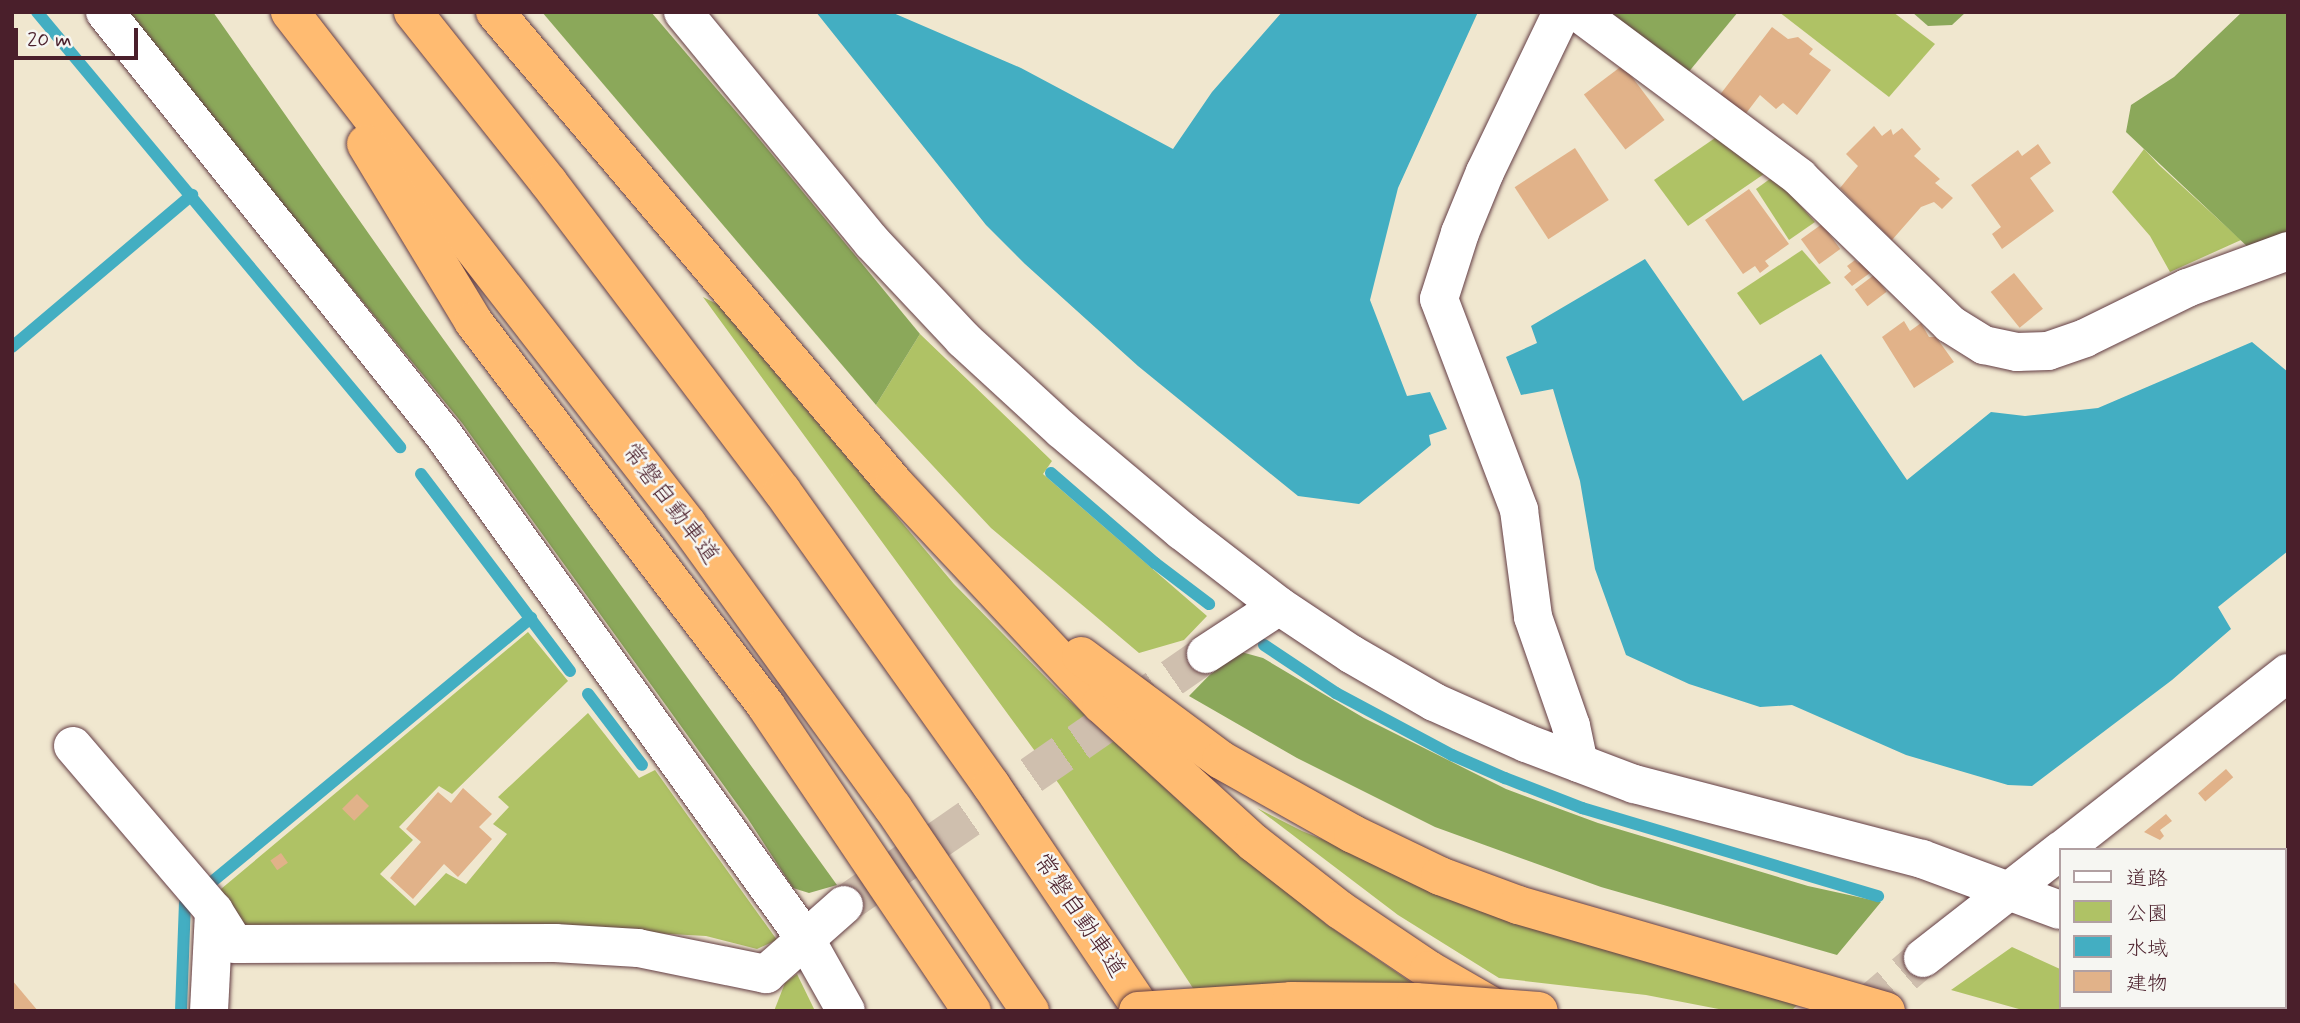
<!DOCTYPE html>
<meta charset="utf-8">
<style>
body{margin:0}
#map{position:relative;width:2300px;height:1023px;overflow:hidden;background:#f0e7cf;font-family:Mynerve,"Klee One",sans-serif}
div>[style]{position:absolute}
.green>*{inset:0;background:#afc265}
.forest>*{inset:0;background:#8ba85a}
.water>*{inset:0;background:#43aec2}
.stream>*{height:12px;margin:-6px;padding:0 6px;transform-origin:6px;border-radius:6px;background:#43aec2}
.building>*{inset:0;background:#e1b289;transform-origin:0 0}
.minor-tunnel>*{height:38px;margin-top:-19px;transform-origin:0;background:repeating-linear-gradient(90deg,#cfbfae 0 38px,transparent 0 57px)}
.tertiary-tunnel>*{height:38px;margin-top:-19px;transform-origin:0;background:repeating-linear-gradient(90deg,#cfbfae 0 38px,transparent 0 57px)}
.roads{filter:drop-shadow(0 0 2px #633d44) drop-shadow(0 0 2px #633d44)}
.minor>*{height:38px;margin:-19px;padding:0 19px;transform-origin:19px;border-radius:19px;background:#fff}
.tertiary>*{height:38px;margin:-19px;padding:0 19px;transform-origin:19px;border-radius:19px;background:#fff}
.motorway>*{height:38px;margin:-19px;padding:0 19px;transform-origin:19px;border-radius:19px;background:#ffbb71}
.bridges{filter:drop-shadow(0 0 2px #633d44) drop-shadow(0 0 2px #633d44)}
.motorway-bridge>*{height:38px;margin:-19px;padding:0 19px;transform-origin:19px;border-radius:19px;background:#ffbb71}
span{translate:-50% -50%;white-space:nowrap;text-align:center;line-height:1.15;-webkit-text-stroke:5px #f6f6f2;paint-order:stroke}
.street-label{font-size:24px;color:#4a1f2b}
.frame{position:absolute;inset:0;border:14px solid #4a1f2b;pointer-events:none}
.legend{position:absolute;left:2059px;top:848px;width:228px;height:161px;box-sizing:border-box;background:#f6f6f2;border:2px solid #b1a0a2;margin:0;padding:9px 12px;list-style:none;font-size:21px;color:#4a1f2b}
.legend li{display:flex;align-items:center;gap:14px;height:35px}
.legend b{width:35px;border:2px solid #b1a0a2}
.scale{position:absolute;left:14px;top:28px;width:124px;height:32px;box-sizing:border-box;border:4px solid #4a1f2b;border-top:0;padding-left:9px;font-size:21px;line-height:24px;white-space:nowrap;color:#4a1f2b;-webkit-text-stroke:5px #f6f6f2;paint-order:stroke}
</style>
<div id="map">
<div class="green">
<div style="clip-path:polygon(1779px 12px,1893px 12px,1935px 44px,1889px 97px)"></div>
<div style="clip-path:polygon(1715px 138px,1764px 174px,1688px 226px,1654px 180px)"></div>
<div style="clip-path:polygon(2144px 149px,2159px 165px,2241px 240px,2170px 272px,2150px 236px,2112px 192px)"></div>
<div style="clip-path:polygon(1774px 176px,1815px 222px,1789px 240px,1756px 189px)"></div>
<div style="clip-path:polygon(1802px 250px,1831px 283px,1760px 325px,1737px 293px)"></div>
<div style="clip-path:polygon(703px 297px,717px 304px,954px 584px,1060px 692px,1191px 812px,1326px 924px,1453px 1011px,1208px 1011px,1059px 784px)"></div>
<div style="clip-path:polygon(920px 334px,1052px 461px,1043px 474px,1207px 616px,1184px 640px,1139px 653px,991px 528px,876px 405px)"></div>
<div style="clip-path:polygon(528px 632px,568px 681px,452px 794px,439px 786px,399px 827px,413px 840px,380px 874px,415px 906px,446px 873px,466px 884px,507px 834px,493px 824px,509px 807px,498px 797px,588px 713px,639px 778px,655px 770px,777px 940px,757px 949px,706px 936px,489px 924px,242px 929px,215px 894px)"></div>
<div style="clip-path:polygon(1257px 808px,1302px 831px,1546px 931px,1801px 1001px,1791px 1011px,1729px 1011px,1646px 995px,1499px 978px,1398px 915px)"></div>
<div style="clip-path:polygon(2012px 947px,2060px 969px,2060px 1007px,2156px 1007px,2166px 1011px,2026px 1011px,1951px 990px)"></div>
<div style="clip-path:polygon(797px 974px,815px 1011px,774px 1011px,785px 983px)"></div>
</div>
<div class="forest">
<div style="clip-path:polygon(126px 12px,213px 12px,218px 19px,423px 311px,837px 885px,809px 893px,793px 888px,748px 819px,462px 423px)"></div>
<div style="clip-path:polygon(542px 12px,651px 12px,756px 135px,920px 334px,876px 405px)"></div>
<div style="clip-path:polygon(1601px 12px,1738px 12px,1687px 74px)"></div>
<div style="clip-path:polygon(1912px 12px,1966px 12px,1952px 25px,1928px 26px)"></div>
<div style="clip-path:polygon(2242px 12px,2288px 12px,2288px 238px,2251px 250px,2126px 132px,2131px 105px,2174px 77px)"></div>
<div style="clip-path:polygon(1234px 650px,1263px 658px,1364px 718px,1506px 789px,1598px 823px,1808px 886px,1881px 902px,1837px 955px,1601px 887px,1435px 827px,1297px 758px,1189px 696px)"></div>
</div>
<div class="water">
<div style="clip-path:polygon(816px 12px,891px 12px,1021px 68px,1173px 149px,1212px 92px,1282px 12px,1478px 12px,1398px 188px,1370px 300px,1407px 396px,1430px 392px,1447px 429px,1429px 435px,1431px 445px,1359px 504px,1298px 496px,1138px 366px,1025px 264px,986px 225px)"></div>
<div style="clip-path:polygon(1645px 259px,1743px 401px,1821px 354px,1907px 480px,1991px 412px,2025px 416px,2098px 408px,2252px 342px,2288px 372px,2288px 551px,2218px 607px,2231px 629px,2172px 680px,2032px 786px,2008px 785px,1906px 755px,1792px 705px,1760px 707px,1689px 684px,1626px 655px,1595px 569px,1580px 481px,1553px 389px,1521px 395px,1506px 357px,1537px 343px,1531px 326px)"></div>
</div>
<div class="stream">
<div style="left:37px;top:12px;width:567px;rotate:50.16deg"></div>
<div style="left:12px;top:347px;width:236px;rotate:-40.2deg"></div>
<div style="left:1051px;top:473px;width:138px;rotate:40.9deg"></div>
<div style="left:1155px;top:563px;width:68px;rotate:37.2deg"></div>
<div style="left:421px;top:474px;width:247px;rotate:52.9deg"></div>
<div style="left:1264px;top:645px;width:87px;rotate:33.7deg"></div>
<div style="left:1336px;top:693px;width:132px;rotate:28.1deg"></div>
<div style="left:1452px;top:755px;width:58px;rotate:23.5deg"></div>
<div style="left:1505px;top:778px;width:83px;rotate:21.3deg"></div>
<div style="left:1582px;top:808px;width:309px;rotate:16.6deg"></div>
<div style="left:588px;top:694px;width:89px;rotate:52.7deg"></div>
<div style="left:213px;top:881px;width:413px;rotate:-39.6deg"></div>
<div style="left:2169px;top:1007px;width:12px;rotate:20deg"></div>
<div style="left:181px;top:1011px;width:108px;rotate:-87.9deg"></div>
</div>
<div class="building">
<div style="clip-path:polygon(1772px 27px,1788px 39px,1798px 37px,1813px 49px,1809px 54px,1831px 70px,1797px 115px,1783px 103px,1776px 109px,1760px 95px,1744px 116px,1719px 96px)"></div>
<div style="left:1623px;top:65px;width:69px;height:49px;rotate:53deg"></div>
<div style="clip-path:polygon(1874px 126px,1882px 136px,1891px 129px,1893px 135px,1902px 128px,1921px 149px,1914px 156px,1940px 179px,1935px 183px,1953px 198px,1942px 209px,1934px 202px,1921px 207px,1892px 240px,1840px 188px,1858px 166px,1846px 154px)"></div>
<div style="clip-path:polygon(2038px 144px,2051px 163px,2030px 178px,2054px 211px,2002px 249px,1992px 234px,2001px 227px,1971px 185px,2018px 150px,2022px 156px)"></div>
<div style="left:1575px;top:148px;width:62px;height:72px;rotate:57deg"></div>
<div style="clip-path:polygon(1749px 189px,1789px 244px,1765px 261px,1769px 266px,1760px 273px,1755px 266px,1743px 274px,1705px 220px)"></div>
<div style="left:1822px;top:224px;width:31px;height:26px;rotate:54deg"></div>
<div style="clip-path:polygon(1855px 260px,1858px 263px,1861px 261px,1870px 273px,1852px 286px,1844px 277px,1851px 271px,1847px 266px)"></div>
<div style="left:2014px;top:273px;width:46px;height:30px;rotate:51deg"></div>
<div style="left:1874px;top:275px;width:21px;height:24px;rotate:53deg"></div>
<div style="clip-path:polygon(1904px 321px,1910px 331px,1921px 323px,1929px 337px,1936px 337px,1954px 362px,1914px 388px,1882px 337px)"></div>
<div style="left:2226px;top:769px;width:11px;height:37px;rotate:49deg"></div>
<div style="clip-path:polygon(463px 788px,492px 814px,479px 827px,492px 839px,458px 877px,444px 864px,413px 899px,390px 878px,421px 842px,406px 829px,438px 792px,451px 803px)"></div>
<div style="left:357px;top:794px;width:17px;height:21px;rotate:45deg"></div>
<div style="clip-path:polygon(2166px 814px,2172px 821px,2160px 830px,2164px 836px,2160px 840px,2144px 832px)"></div>
<div style="left:281px;top:853px;width:12px;height:13px;rotate:55deg"></div>
<div style="left:2284px;top:863px;width:4px;height:51px;rotate:27deg"></div>
<div style="clip-path:polygon(12px 980px,38px 1011px,12px 1011px)"></div>
</div>
<div class="minor-tunnel">
<div style="left:844px;top:905px;width:441px;rotate:-34.7deg"></div>
</div>
<div class="tertiary-tunnel">
<div style="left:1861px;top:1011px;width:82px;rotate:-40.5deg"></div>
</div>
<div class="roads">
<div class="minor">
<div style="left:105px;top:12px;width:541px;rotate:51.31deg"></div>
<div style="left:443px;top:434px;width:623px;rotate:54.34deg"></div>
<div style="left:806px;top:940px;width:81px;rotate:60.6deg"></div>
<div style="left:1562px;top:12px;width:178px;rotate:115.7deg"></div>
<div style="left:1485px;top:172px;width:66px;rotate:112.3deg"></div>
<div style="left:1460px;top:233px;width:69px;rotate:107.7deg"></div>
<div style="left:1439px;top:299px;width:226px;rotate:69.2deg"></div>
<div style="left:1519px;top:510px;width:108px;rotate:82.5deg"></div>
<div style="left:1533px;top:617px;width:115px;rotate:70.8deg"></div>
<div style="left:1571px;top:726px;width:38px;rotate:78deg"></div>
<div style="left:1578px;top:12px;width:276px;rotate:36.7deg"></div>
<div style="left:1799px;top:177px;width:211px;rotate:44.2deg"></div>
<div style="left:1950px;top:324px;width:40px;rotate:32deg"></div>
<div style="left:1984px;top:345px;width:34px;rotate:12deg"></div>
<div style="left:2017px;top:352px;width:31px;rotate:-2deg"></div>
<div style="left:2048px;top:351px;width:39px;rotate:-19deg"></div>
<div style="left:2085px;top:338px;width:114px;rotate:-26.1deg"></div>
<div style="left:2187px;top:288px;width:108px;rotate:-20.1deg"></div>
<div style="left:1206px;top:654px;width:87px;rotate:-33.3deg"></div>
<div style="left:73px;top:746px;width:217px;rotate:49.5deg"></div>
<div style="left:214px;top:911px;width:39px;rotate:58deg"></div>
<div style="left:235px;top:944px;width:320px;rotate:-0.2deg"></div>
<div style="left:555px;top:943px;width:83px;rotate:3.4deg"></div>
<div style="left:638px;top:948px;width:131px;rotate:11.5deg"></div>
<div style="left:766px;top:974px;width:104px;rotate:-41.5deg"></div>
<div style="left:209px;top:1011px;width:100px;rotate:-87.1deg"></div>
</div>
<div class="tertiary">
<div style="left:683px;top:12px;width:298px;rotate:50.6deg"></div>
<div style="left:872px;top:242px;width:133px;rotate:46.8deg"></div>
<div style="left:963px;top:339px;width:134px;rotate:42.6deg"></div>
<div style="left:1062px;top:430px;width:157px;rotate:40.1deg"></div>
<div style="left:1182px;top:531px;width:123px;rotate:37.7deg"></div>
<div style="left:1279px;top:606px;width:87px;rotate:33.7deg"></div>
<div style="left:1351px;top:654px;width:96px;rotate:30deg"></div>
<div style="left:1434px;top:702px;width:101px;rotate:24deg"></div>
<div style="left:1526px;top:743px;width:116px;rotate:20.8deg"></div>
<div style="left:1634px;top:784px;width:298px;rotate:14.6deg"></div>
<div style="left:1922px;top:859px;width:147px;rotate:20.3deg"></div>
<div style="left:2062px;top:850px;width:287px;rotate:-38.1deg"></div>
<div style="left:1923px;top:958px;width:174px;rotate:-38deg"></div>
<div style="left:2284px;top:1001px;width:4px;rotate:14deg"></div>
</div>
<div class="motorway">
<div style="left:290px;top:12px;width:649px;rotate:52.19deg"></div>
<div style="left:688px;top:525px;width:349px;rotate:54.1deg"></div>
<div style="left:893px;top:808px;width:245px;rotate:56deg"></div>
<div style="left:413px;top:12px;width:218px;rotate:51.5deg"></div>
<div style="left:549px;top:183px;width:386px;rotate:52.9deg"></div>
<div style="left:782px;top:491px;width:361px;rotate:54.6deg"></div>
<div style="left:991px;top:785px;width:272px;rotate:56.1deg"></div>
<div style="left:495px;top:12px;width:617px;rotate:49.73deg"></div>
<div style="left:894px;top:483px;width:303px;rotate:46.9deg"></div>
<div style="left:1101px;top:704px;width:207px;rotate:42.3deg"></div>
<div style="left:1254px;top:843px;width:109px;rotate:37.9deg"></div>
<div style="left:1340px;top:910px;width:107px;rotate:34deg"></div>
<div style="left:1429px;top:970px;width:82px;rotate:30deg"></div>
<div style="left:366px;top:144px;width:207px;rotate:58.8deg"></div>
<div style="left:473px;top:321px;width:484px;rotate:52.7deg"></div>
<div style="left:766px;top:706px;width:368px;rotate:56deg"></div>
<div style="left:1081px;top:656px;width:174px;rotate:36.6deg"></div>
<div style="left:1221px;top:760px;width:151px;rotate:29.3deg"></div>
<div style="left:1353px;top:834px;width:97px;rotate:25.8deg"></div>
<div style="left:1440px;top:876px;width:83px;rotate:20.4deg"></div>
<div style="left:1518px;top:905px;width:383px;rotate:16.1deg"></div>
</div>
</div>
<div class="bridges">
<div class="motorway-bridge">
<div style="left:1138px;top:1011px;width:153px;rotate:-3.7deg"></div>
<div style="left:1291px;top:1001px;width:125px;rotate:0.5deg"></div>
<div style="left:1416px;top:1002px;width:123px;rotate:4.2deg"></div>
</div>
</div>
<div class="street-label">
<span style="left:670px;top:504px;rotate:53deg">常磐自動車道</span>
<span style="left:1079px;top:916px;rotate:56deg">常磐自動車道</span>
</div>
<div class="frame"></div>
<ul class="legend">
<li><b style="height:9px;background:#fff"></b>道路</li>
<li><b style="height:19px;background:#afc265"></b>公園</li>
<li><b style="height:19px;background:#43aec2"></b>水域</li>
<li><b style="height:19px;background:#e1b289"></b>建物</li>
</ul>
<div class="scale">20 m</div>
</div>
